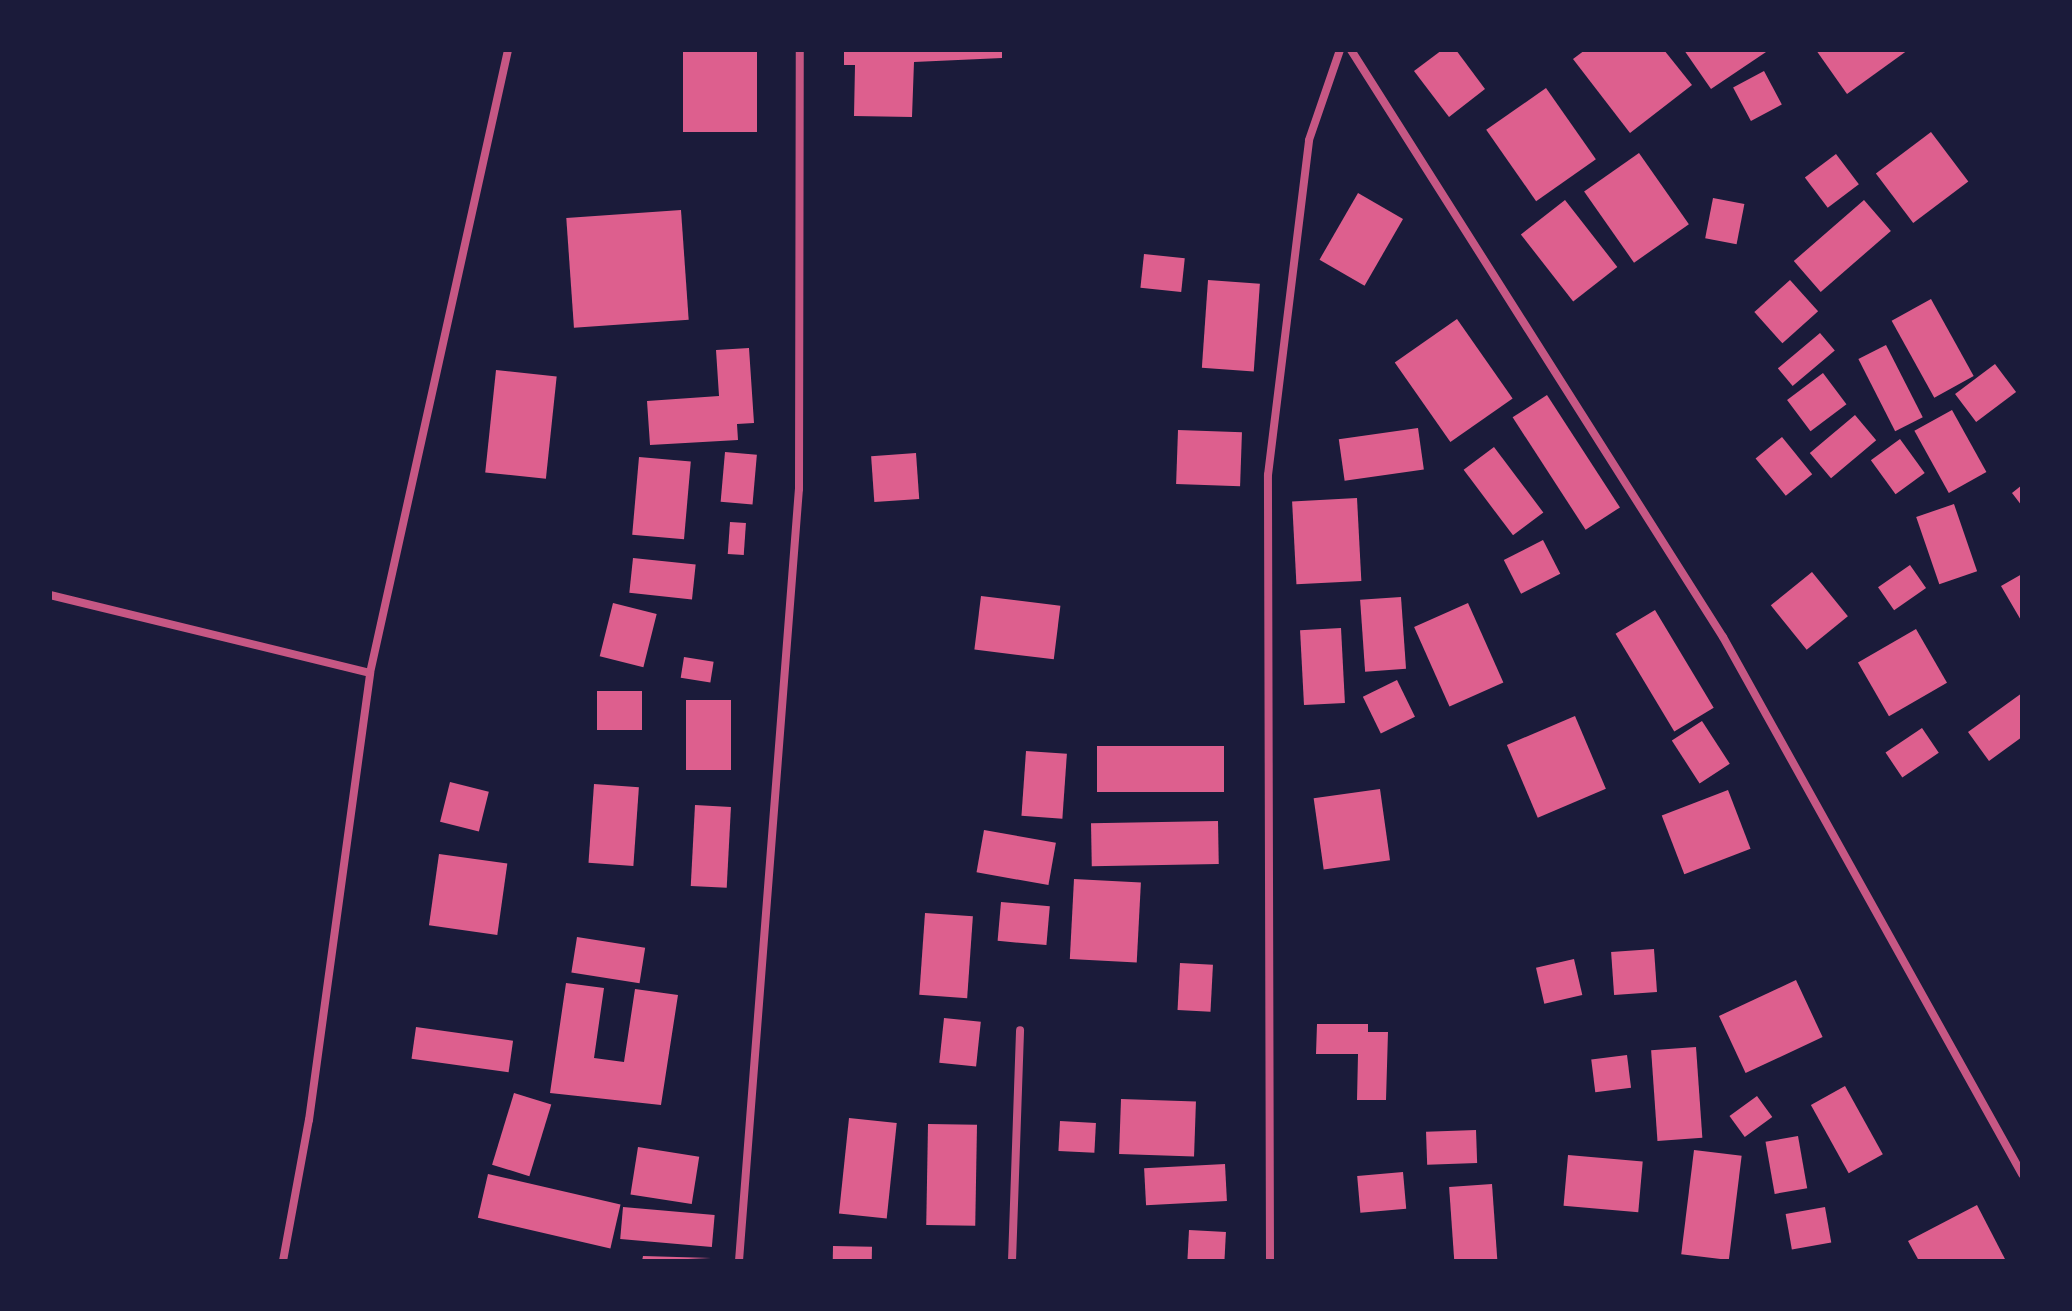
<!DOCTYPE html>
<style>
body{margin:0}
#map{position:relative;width:2072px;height:1311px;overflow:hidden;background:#1b1b3a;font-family:"Source Sans 3",sans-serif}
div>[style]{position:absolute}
.building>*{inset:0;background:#dd5f8e;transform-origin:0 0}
.minor>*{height:8px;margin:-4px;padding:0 4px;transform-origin:4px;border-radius:4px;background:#c65784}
span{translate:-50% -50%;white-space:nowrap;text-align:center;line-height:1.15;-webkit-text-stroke:8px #1b1b3a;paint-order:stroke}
.frame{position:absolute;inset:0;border:52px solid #1b1b3a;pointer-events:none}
</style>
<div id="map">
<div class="building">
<div style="left:683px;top:50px;width:74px;height:82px"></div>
<div style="clip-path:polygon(844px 50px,1002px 50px,1002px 58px,914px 62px,912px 117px,854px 116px,855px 65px,844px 65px)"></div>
<div style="clip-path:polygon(1442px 50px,1456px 50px,1485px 89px,1449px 117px,1414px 71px)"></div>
<div style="clip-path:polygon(1585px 50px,1664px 50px,1692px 85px,1630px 133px,1573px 59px)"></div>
<div style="clip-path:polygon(1684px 50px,1769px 50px,1711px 89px)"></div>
<div style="clip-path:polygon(1816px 50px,1908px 50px,1847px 94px)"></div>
<div style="left:1764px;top:71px;width:38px;height:35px;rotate:62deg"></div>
<div style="left:1546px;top:88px;width:87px;height:73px;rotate:55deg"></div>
<div style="left:1931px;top:132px;width:62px;height:69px;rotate:53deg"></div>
<div style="left:1639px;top:153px;width:87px;height:67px;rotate:55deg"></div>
<div style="left:1836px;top:154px;width:38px;height:39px;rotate:53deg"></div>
<div style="left:1358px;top:193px;width:52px;height:77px;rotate:30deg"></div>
<div style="left:1713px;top:198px;width:32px;height:41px;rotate:11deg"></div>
<div style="left:1565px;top:200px;width:85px;height:56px;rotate:52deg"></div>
<div style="left:1864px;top:200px;width:41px;height:93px;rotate:49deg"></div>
<div style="left:681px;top:210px;width:110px;height:115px;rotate:86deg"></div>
<div style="left:1144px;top:254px;width:41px;height:34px;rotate:6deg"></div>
<div style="left:1208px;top:280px;width:52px;height:88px;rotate:4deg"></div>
<div style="left:1790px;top:280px;width:42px;height:48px;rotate:48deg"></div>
<div style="left:1931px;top:299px;width:88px;height:45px;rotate:61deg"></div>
<div style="left:1457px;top:319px;width:97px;height:76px;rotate:55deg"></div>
<div style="left:1820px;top:333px;width:23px;height:55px;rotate:50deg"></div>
<div style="left:1886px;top:345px;width:81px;height:31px;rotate:63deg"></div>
<div style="clip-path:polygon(749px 348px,754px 423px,737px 424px,738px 440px,650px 445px,647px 401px,719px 396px,716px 350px)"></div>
<div style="left:1995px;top:364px;width:35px;height:50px;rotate:53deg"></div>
<div style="left:496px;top:370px;width:61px;height:103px;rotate:6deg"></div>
<div style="left:1823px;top:373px;width:39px;height:45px;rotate:53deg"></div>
<div style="left:1547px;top:395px;width:134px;height:41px;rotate:57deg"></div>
<div style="left:1952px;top:410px;width:71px;height:43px;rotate:61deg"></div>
<div style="left:1855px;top:415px;width:33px;height:59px;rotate:50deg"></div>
<div style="left:1418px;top:428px;width:42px;height:80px;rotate:82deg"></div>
<div style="left:1178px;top:430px;width:64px;height:54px;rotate:2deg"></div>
<div style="left:1782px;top:437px;width:48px;height:34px;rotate:51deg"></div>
<div style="left:1900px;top:439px;width:42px;height:36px;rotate:54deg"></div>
<div style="left:1494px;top:447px;width:82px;height:38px;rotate:53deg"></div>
<div style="left:725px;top:452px;width:32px;height:50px;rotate:5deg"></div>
<div style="left:916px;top:453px;width:46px;height:45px;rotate:86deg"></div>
<div style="left:639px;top:457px;width:52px;height:78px;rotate:5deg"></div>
<div style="clip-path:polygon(2022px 485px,2022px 506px,2012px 493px)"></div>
<div style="left:1357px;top:498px;width:83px;height:65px;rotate:87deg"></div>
<div style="left:1954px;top:504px;width:71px;height:40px;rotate:71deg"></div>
<div style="left:730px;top:522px;width:16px;height:32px;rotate:4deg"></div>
<div style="left:1543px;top:540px;width:38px;height:44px;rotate:63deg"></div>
<div style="left:633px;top:558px;width:63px;height:35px;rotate:6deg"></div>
<div style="left:1910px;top:565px;width:28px;height:39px;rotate:55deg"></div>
<div style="left:1812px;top:572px;width:57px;height:53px;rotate:51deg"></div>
<div style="clip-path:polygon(2022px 574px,2022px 622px,2001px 586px)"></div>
<div style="left:981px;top:596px;width:80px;height:54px;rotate:7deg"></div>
<div style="left:1401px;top:597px;width:72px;height:41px;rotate:86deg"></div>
<div style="left:613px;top:603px;width:45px;height:55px;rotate:14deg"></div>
<div style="left:1468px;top:603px;width:87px;height:59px;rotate:66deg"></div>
<div style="left:1655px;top:610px;width:114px;height:46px;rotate:59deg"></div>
<div style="left:1341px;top:628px;width:75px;height:41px;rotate:87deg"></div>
<div style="left:1916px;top:629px;width:62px;height:67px;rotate:60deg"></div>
<div style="left:684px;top:657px;width:30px;height:21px;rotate:9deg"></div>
<div style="left:1397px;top:680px;width:41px;height:38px;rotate:64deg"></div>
<div style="left:597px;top:691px;width:45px;height:39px"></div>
<div style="clip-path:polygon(2022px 693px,2022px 737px,1989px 761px,1968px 732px)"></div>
<div style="left:686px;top:700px;width:45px;height:70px"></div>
<div style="left:1575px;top:716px;width:79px;height:74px;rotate:67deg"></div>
<div style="left:1702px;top:721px;width:51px;height:36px;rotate:57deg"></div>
<div style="left:1922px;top:728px;width:30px;height:44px;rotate:56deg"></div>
<div style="left:1224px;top:746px;width:46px;height:127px;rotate:90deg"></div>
<div style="left:1026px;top:751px;width:41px;height:65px;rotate:4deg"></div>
<div style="left:450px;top:782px;width:40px;height:41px;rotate:14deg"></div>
<div style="left:594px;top:784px;width:45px;height:79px;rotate:4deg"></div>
<div style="left:1380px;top:789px;width:72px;height:67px;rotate:82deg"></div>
<div style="left:1728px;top:790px;width:63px;height:71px;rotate:69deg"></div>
<div style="left:695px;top:805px;width:36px;height:81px;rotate:3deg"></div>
<div style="left:1218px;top:821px;width:43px;height:127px;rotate:89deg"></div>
<div style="left:984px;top:830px;width:73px;height:43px;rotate:10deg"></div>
<div style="left:439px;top:854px;width:69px;height:72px;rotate:8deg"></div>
<div style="left:1074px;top:879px;width:67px;height:80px;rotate:3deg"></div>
<div style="left:1001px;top:902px;width:49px;height:39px;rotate:5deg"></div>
<div style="left:925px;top:913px;width:48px;height:82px;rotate:4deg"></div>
<div style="left:577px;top:937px;width:69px;height:36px;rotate:9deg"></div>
<div style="left:1654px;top:949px;width:43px;height:43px;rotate:86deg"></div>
<div style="left:1574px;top:959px;width:37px;height:39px;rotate:77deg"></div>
<div style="left:1180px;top:963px;width:33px;height:47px;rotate:3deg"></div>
<div style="left:1796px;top:980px;width:63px;height:85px;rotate:65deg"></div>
<div style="clip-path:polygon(566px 983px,604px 988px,594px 1058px,624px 1062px,635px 989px,678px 995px,661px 1105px,550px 1093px)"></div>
<div style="left:944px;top:1018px;width:37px;height:45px;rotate:6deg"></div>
<div style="clip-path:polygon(1317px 1024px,1368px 1024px,1368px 1032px,1388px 1032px,1386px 1100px,1357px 1100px,1358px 1054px,1316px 1054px)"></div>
<div style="left:416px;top:1027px;width:98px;height:32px;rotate:8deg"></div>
<div style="left:1696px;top:1047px;width:91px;height:45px;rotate:86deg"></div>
<div style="left:1627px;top:1055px;width:33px;height:36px;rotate:83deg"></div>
<div style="left:1845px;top:1086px;width:78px;height:39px;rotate:61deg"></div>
<div style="left:514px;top:1093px;width:39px;height:75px;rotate:17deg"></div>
<div style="left:1757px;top:1096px;width:26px;height:34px;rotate:54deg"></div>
<div style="left:1121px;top:1099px;width:75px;height:55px;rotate:2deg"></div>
<div style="left:849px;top:1118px;width:48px;height:96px;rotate:6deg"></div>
<div style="left:1060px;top:1121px;width:36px;height:30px;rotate:3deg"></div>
<div style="left:928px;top:1124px;width:49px;height:101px;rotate:1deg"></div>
<div style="left:1476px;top:1130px;width:33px;height:50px;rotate:88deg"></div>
<div style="left:1798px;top:1136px;width:53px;height:33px;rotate:80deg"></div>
<div style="left:638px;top:1147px;width:62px;height:48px;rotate:9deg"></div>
<div style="left:1694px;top:1150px;width:48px;height:105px;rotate:7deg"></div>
<div style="left:1568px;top:1155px;width:75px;height:51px;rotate:5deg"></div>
<div style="left:1225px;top:1164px;width:37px;height:81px;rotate:87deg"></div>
<div style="left:1403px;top:1172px;width:37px;height:46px;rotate:85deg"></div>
<div style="left:488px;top:1174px;width:136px;height:45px;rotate:13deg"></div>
<div style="left:1492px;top:1184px;width:77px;height:43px;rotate:86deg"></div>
<div style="clip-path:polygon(1977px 1205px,2006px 1261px,1919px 1261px,1908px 1241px)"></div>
<div style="left:623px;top:1207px;width:92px;height:32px;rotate:5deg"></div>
<div style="left:1825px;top:1207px;width:36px;height:40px;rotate:80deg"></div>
<div style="left:1189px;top:1230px;width:37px;height:31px;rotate:3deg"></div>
<div style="left:833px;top:1246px;width:39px;height:15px;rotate:1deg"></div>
<div style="clip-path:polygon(643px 1256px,711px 1258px,642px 1261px)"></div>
</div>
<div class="minor">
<div style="left:1351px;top:50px;width:695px;rotate:57.64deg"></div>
<div style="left:1723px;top:637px;width:615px;rotate:60.89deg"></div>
<div style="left:50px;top:595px;width:329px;rotate:13.7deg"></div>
<div style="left:283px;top:1261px;width:143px;rotate:-79.6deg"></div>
<div style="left:309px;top:1120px;width:451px;rotate:-82.2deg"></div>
<div style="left:370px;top:673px;width:638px;rotate:-77.51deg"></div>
<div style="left:739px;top:1261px;width:774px;rotate:-85.56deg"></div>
<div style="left:799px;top:489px;width:439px;rotate:-89.9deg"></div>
<div style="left:1012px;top:1261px;width:231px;rotate:-88deg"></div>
<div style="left:1270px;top:1261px;width:786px;rotate:-90.15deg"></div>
<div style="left:1268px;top:475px;width:337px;rotate:-83deg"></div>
<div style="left:1309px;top:140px;width:95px;rotate:-71deg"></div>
</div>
<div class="frame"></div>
</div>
